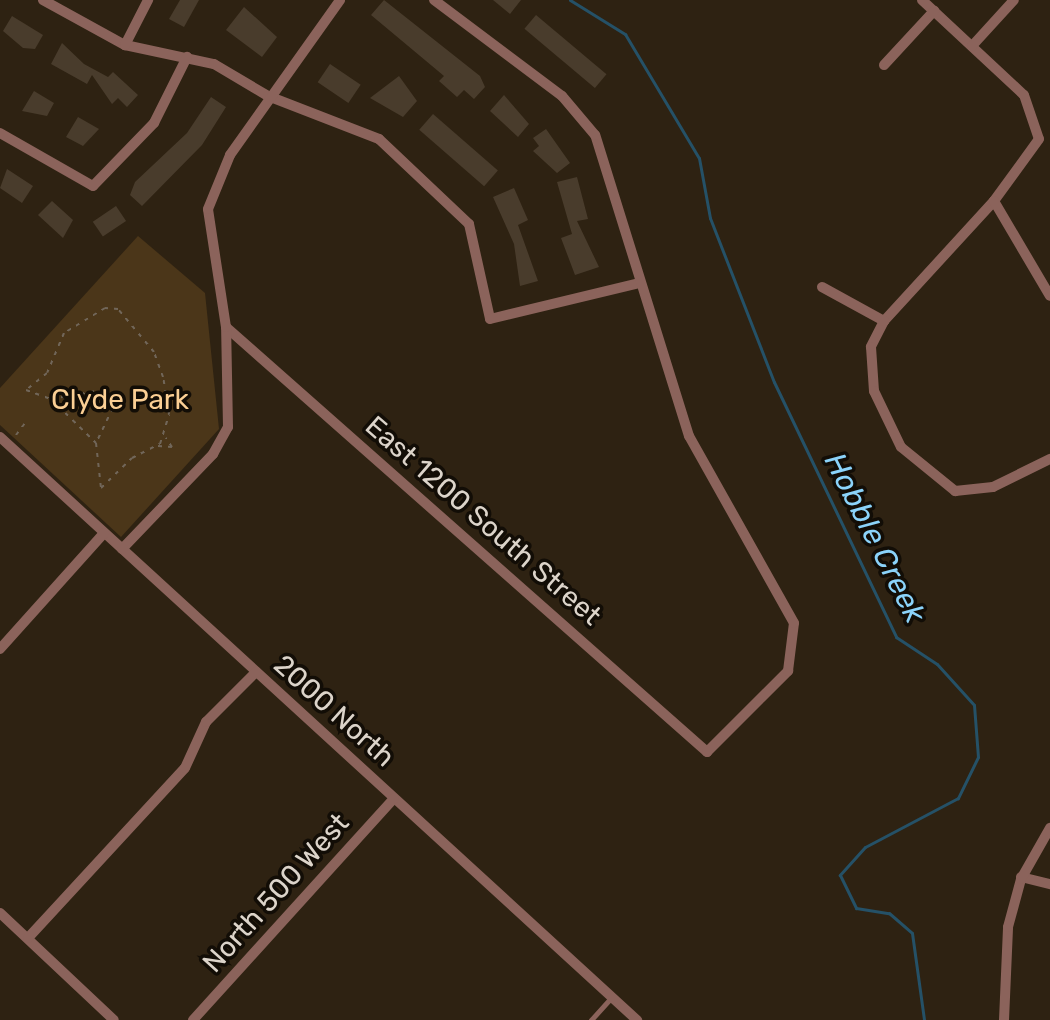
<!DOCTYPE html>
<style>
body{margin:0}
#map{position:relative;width:1050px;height:1020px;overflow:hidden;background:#2e2212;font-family:Rubik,sans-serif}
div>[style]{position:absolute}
.green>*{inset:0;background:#4b3619}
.stream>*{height:3px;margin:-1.5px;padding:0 1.5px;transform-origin:1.5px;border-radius:1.5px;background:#255167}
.building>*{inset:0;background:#493c2c;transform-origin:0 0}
.path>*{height:2px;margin-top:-1px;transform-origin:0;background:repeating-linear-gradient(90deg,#716659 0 4px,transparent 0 10px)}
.lane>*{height:5px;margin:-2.5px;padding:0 2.5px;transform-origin:2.5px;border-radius:2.5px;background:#8b635b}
.street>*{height:10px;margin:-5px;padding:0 5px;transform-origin:5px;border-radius:5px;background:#8b635b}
span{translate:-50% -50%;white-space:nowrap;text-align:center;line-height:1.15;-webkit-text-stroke:7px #120d06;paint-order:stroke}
.park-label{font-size:28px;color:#fbcf94}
.street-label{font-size:28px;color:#dcd4ca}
.water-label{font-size:30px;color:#8bd3fa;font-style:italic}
</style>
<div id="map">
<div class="green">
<div style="clip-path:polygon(138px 236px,205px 293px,219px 429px,121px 537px,0 425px,0 388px)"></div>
</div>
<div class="stream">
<div style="left:570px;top:0;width:65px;rotate:31.7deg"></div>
<div style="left:625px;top:34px;width:144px;rotate:59.2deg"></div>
<div style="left:699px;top:158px;width:61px;rotate:79.6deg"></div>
<div style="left:710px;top:218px;width:176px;rotate:68.7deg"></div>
<div style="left:774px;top:382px;width:283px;rotate:64.4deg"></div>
<div style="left:896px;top:637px;width:49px;rotate:33.4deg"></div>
<div style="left:937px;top:664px;width:55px;rotate:47.9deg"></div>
<div style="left:974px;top:705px;width:52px;rotate:85.6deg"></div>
<div style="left:978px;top:757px;width:46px;rotate:116deg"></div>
<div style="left:958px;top:798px;width:105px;rotate:152.2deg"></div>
<div style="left:865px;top:847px;width:38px;rotate:132deg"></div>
<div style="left:840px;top:875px;width:37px;rotate:64deg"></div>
<div style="left:856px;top:908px;width:33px;rotate:9deg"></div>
<div style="left:889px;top:913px;width:30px;rotate:41deg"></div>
<div style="left:912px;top:933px;width:88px;rotate:82.1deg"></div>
</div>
<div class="building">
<div style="clip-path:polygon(180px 0,199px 0,184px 27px,169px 19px)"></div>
<div style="clip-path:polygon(384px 0,480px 76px,485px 87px,474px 99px,464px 90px,457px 97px,439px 81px,444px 76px,371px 15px)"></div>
<div style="clip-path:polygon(493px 0,521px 0,510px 14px)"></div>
<div style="clip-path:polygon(244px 7px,277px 37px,262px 57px,226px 30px)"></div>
<div style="left:536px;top:15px;width:92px;height:18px;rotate:40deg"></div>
<div style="clip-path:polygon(12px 16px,43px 35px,35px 49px,23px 48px,3px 31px)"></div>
<div style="clip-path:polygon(62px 43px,84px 64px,108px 77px,113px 72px,138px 95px,127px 107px,118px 98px,112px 104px,92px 75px,87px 84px,51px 64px)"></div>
<div style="left:330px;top:64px;width:37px;height:22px;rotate:34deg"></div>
<div style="clip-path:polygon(399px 76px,417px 101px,403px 117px,370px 98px)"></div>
<div style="clip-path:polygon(34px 91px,54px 103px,47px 116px,22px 111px)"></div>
<div style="clip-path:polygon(504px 95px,529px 124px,518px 137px,490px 111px)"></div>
<div style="clip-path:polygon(211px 97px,226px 107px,202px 145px,142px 206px,130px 195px,135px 182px,187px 133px)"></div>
<div style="left:433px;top:114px;width:86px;height:21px;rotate:41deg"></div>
<div style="clip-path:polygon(78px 117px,99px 129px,83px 146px,66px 137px)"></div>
<div style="clip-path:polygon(546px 129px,570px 163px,557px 173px,533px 151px,539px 146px,533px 138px)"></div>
<div style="clip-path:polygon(7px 169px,33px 186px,22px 203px,0 188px)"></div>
<div style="clip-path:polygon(577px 177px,588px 219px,577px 221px,599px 267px,575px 275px,561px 238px,572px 234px,557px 182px)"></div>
<div style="clip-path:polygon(514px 188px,528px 220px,518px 225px,538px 281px,520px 286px,514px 244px,493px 197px)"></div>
<div style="clip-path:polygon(52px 201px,73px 220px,63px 238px,38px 215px)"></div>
<div style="left:116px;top:206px;width:18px;height:28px;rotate:56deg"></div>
</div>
<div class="path">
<div style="left:51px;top:399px;width:52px;rotate:-10deg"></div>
<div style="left:102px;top:390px;width:17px;rotate:31deg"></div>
<div style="left:117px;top:399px;width:49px;rotate:115.5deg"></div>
<div style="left:96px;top:443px;width:45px;rotate:83.7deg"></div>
<div style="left:101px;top:488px;width:43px;rotate:-44.1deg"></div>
<div style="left:132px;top:458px;width:31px;rotate:-27deg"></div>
<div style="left:160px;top:444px;width:31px;rotate:-73deg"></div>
<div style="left:169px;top:414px;width:37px;rotate:-99deg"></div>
<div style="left:163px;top:377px;width:27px;rotate:-110deg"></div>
<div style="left:154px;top:352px;width:56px;rotate:-129.9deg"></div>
<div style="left:118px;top:309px;width:13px;rotate:-176deg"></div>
<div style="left:105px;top:308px;width:48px;rotate:148.6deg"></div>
<div style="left:64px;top:333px;width:43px;rotate:113deg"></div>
<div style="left:47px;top:373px;width:27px;rotate:141deg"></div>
<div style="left:26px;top:390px;width:27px;rotate:20deg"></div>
<div style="left:51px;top:399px;width:63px;rotate:44.4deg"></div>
<div style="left:16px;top:435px;width:15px;rotate:-53deg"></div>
<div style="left:158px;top:446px;width:14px;rotate:4deg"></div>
<div style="left:172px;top:447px;width:11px;rotate:-124deg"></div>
</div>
<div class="lane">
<div style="left:591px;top:1020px;width:30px;rotate:-48deg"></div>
</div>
<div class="street">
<div style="left:43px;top:0;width:94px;rotate:28.8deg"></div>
<div style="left:125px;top:45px;width:91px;rotate:12.1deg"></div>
<div style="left:214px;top:64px;width:63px;rotate:30.7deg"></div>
<div style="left:268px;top:96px;width:119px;rotate:21.2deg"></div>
<div style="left:379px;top:139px;width:124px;rotate:43.4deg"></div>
<div style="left:469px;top:224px;width:97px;rotate:77.5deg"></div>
<div style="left:490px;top:319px;width:150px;rotate:-13.5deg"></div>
<div style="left:922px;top:0;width:139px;rotate:43deg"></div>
<div style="left:1024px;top:95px;width:46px;rotate:71.2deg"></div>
<div style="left:1039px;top:139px;width:77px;rotate:126deg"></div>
<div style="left:994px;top:201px;width:163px;rotate:132.5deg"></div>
<div style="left:884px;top:321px;width:29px;rotate:117deg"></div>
<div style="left:871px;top:347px;width:44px;rotate:86.1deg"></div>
<div style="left:874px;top:391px;width:62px;rotate:64.3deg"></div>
<div style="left:901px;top:447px;width:70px;rotate:39.2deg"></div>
<div style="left:955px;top:491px;width:38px;rotate:-6deg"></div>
<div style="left:993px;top:487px;width:64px;rotate:-26.2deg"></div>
<div style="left:125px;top:45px;width:51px;rotate:-62.9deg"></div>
<div style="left:972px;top:46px;width:62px;rotate:-47.6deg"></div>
<div style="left:884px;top:65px;width:74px;rotate:-47.2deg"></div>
<div style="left:0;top:133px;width:107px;rotate:29.7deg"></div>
<div style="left:93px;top:186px;width:88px;rotate:-45.9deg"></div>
<div style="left:154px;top:123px;width:74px;rotate:-63.4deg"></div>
<div style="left:994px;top:201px;width:110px;rotate:59.5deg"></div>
<div style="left:822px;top:287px;width:71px;rotate:28.7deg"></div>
<div style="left:226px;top:327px;width:642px;rotate:41.46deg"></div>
<div style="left:707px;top:752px;width:115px;rotate:-45deg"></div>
<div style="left:788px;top:671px;width:48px;rotate:-82.9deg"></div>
<div style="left:794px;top:623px;width:214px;rotate:-119.3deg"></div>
<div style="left:689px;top:436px;width:315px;rotate:-107.3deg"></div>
<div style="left:595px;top:135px;width:51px;rotate:-130.2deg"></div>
<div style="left:562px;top:96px;width:160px;rotate:-143.1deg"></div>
<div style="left:0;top:437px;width:864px;rotate:42.47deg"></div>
<div style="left:122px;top:549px;width:132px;rotate:-46.2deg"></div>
<div style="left:213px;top:454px;width:31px;rotate:-61deg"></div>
<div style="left:228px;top:427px;width:100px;rotate:-91.1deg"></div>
<div style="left:226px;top:327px;width:119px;rotate:-98.7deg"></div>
<div style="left:208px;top:209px;width:58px;rotate:-67.8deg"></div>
<div style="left:230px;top:155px;width:190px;rotate:-54.6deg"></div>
<div style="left:0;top:649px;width:156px;rotate:-48.1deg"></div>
<div style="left:1021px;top:877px;width:30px;rotate:14deg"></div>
<div style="left:0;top:913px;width:156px;rotate:43.2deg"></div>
<div style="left:28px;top:938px;width:231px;rotate:-47.3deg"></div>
<div style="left:185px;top:768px;width:51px;rotate:-65.5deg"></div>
<div style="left:206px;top:722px;width:71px;rotate:-45deg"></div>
<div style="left:193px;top:1020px;width:299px;rotate:-47.8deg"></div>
<div style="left:1004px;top:1020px;width:93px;rotate:-87.5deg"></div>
<div style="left:1008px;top:927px;width:50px;rotate:-74.8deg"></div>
<div style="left:1021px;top:879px;width:59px;rotate:-60.4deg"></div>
</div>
<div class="park-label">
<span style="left:120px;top:400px">Clyde Park</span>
</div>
<div class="street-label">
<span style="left:483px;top:521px;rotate:41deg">East 1200 South Street</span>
<span style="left:334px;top:711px;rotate:42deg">2000 North</span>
<span style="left:276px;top:893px;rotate:-48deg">North 500 West</span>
</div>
<div class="water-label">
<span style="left:875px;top:538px;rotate:63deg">Hobble Creek</span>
</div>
</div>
